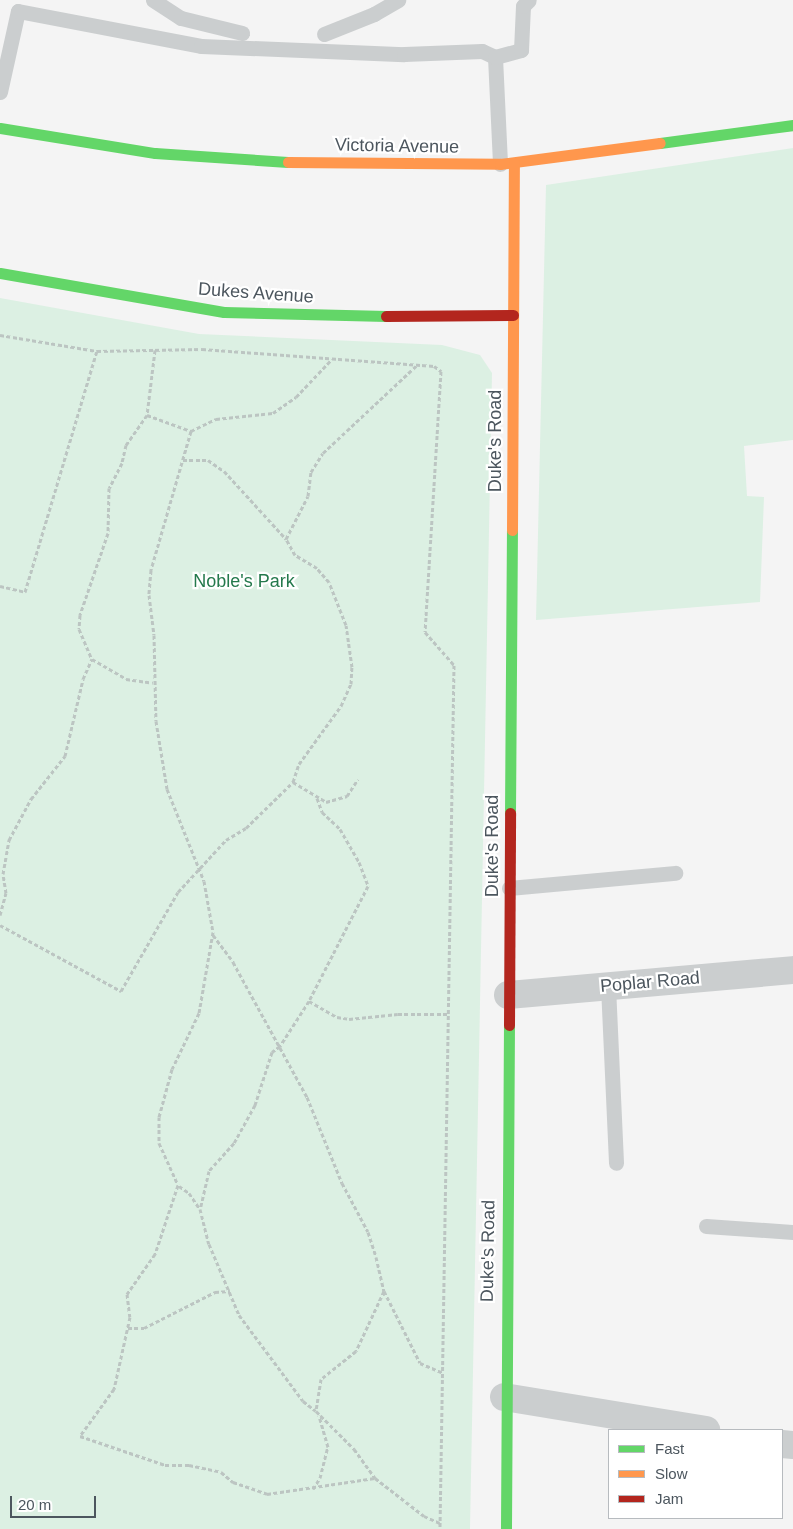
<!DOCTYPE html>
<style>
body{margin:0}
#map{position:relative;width:793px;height:1529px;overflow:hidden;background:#f4f4f4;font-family:Arial,sans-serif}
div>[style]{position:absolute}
.green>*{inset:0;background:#dcf0e3}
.path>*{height:3px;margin-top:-1.5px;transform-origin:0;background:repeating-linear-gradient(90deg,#bcc5c2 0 4px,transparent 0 6.5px)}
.lane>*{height:15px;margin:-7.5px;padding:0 7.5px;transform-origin:7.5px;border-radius:7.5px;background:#cbcecf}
.street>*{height:28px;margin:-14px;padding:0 14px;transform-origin:14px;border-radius:14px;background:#cbcecf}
.fast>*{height:11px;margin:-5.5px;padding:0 5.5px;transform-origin:5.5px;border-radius:5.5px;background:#63d668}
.slow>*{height:11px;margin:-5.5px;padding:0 5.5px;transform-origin:5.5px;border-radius:5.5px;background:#ff974d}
.jam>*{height:11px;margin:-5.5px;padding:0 5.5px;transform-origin:5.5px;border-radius:5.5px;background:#b3261e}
span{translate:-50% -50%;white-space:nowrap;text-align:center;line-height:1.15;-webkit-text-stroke:4.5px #fff;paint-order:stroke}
.street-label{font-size:18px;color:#4c565e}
.park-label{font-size:18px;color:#24794c}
.legend{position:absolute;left:608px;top:1429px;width:175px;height:90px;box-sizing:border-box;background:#fff;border:1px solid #b7bbbf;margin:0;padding:6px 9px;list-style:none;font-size:15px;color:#4c565e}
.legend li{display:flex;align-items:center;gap:10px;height:25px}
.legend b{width:25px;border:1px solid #b7bbbf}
.scale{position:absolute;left:10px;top:1496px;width:86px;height:22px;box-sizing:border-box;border:2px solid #4c565e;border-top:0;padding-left:6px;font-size:15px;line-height:18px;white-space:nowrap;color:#4c565e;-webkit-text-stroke:4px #fff;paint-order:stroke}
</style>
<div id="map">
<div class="green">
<div style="clip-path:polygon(793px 148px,793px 440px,744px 446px,747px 496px,764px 497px,760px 602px,536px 620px,546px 185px)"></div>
<div style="clip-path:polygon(0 298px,199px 334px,442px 345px,480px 355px,492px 373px,470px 1529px,0 1529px)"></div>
</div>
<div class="path">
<div style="left:0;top:335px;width:98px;rotate:9.4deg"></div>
<div style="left:155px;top:350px;width:65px;rotate:97deg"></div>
<div style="left:147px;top:415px;width:47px;rotate:20deg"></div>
<div style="left:191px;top:431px;width:145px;rotate:106.1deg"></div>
<div style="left:151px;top:570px;width:25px;rotate:95deg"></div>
<div style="left:149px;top:595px;width:40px;rotate:82.9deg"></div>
<div style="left:154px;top:635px;width:86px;rotate:88.7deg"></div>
<div style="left:156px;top:721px;width:69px;rotate:80.8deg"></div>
<div style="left:167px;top:789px;width:99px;rotate:68.1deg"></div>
<div style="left:204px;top:881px;width:52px;rotate:80deg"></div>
<div style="left:213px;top:932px;width:82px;rotate:99.8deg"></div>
<div style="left:199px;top:1013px;width:62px;rotate:115.7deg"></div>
<div style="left:172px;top:1069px;width:50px;rotate:105.2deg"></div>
<div style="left:159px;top:1117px;width:26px;rotate:90deg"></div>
<div style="left:159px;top:1143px;width:46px;rotate:65.7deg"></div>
<div style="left:178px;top:1185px;width:73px;rotate:108.4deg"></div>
<div style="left:155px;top:1254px;width:49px;rotate:125deg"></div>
<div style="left:127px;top:1294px;width:23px;rotate:83deg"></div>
<div style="left:130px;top:1317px;width:74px;rotate:102.5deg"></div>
<div style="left:114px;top:1389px;width:58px;rotate:125.9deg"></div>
<div style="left:80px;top:1436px;width:90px;rotate:18.8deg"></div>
<div style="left:165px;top:1465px;width:24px"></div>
<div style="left:189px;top:1465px;width:33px;rotate:12deg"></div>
<div style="left:221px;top:1472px;width:16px;rotate:40deg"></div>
<div style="left:233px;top:1482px;width:36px;rotate:19deg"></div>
<div style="left:267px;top:1494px;width:109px;rotate:-8.4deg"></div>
<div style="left:375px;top:1478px;width:62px;rotate:37.8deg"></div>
<div style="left:424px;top:1516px;width:17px;rotate:24deg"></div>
<div style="left:147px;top:415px;width:37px;rotate:125deg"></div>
<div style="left:126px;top:445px;width:18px;rotate:103deg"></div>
<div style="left:122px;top:463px;width:28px;rotate:117deg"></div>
<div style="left:109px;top:488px;width:45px;rotate:91.3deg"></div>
<div style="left:108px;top:533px;width:87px;rotate:108.9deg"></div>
<div style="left:80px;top:615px;width:14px;rotate:94deg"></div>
<div style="left:79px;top:629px;width:33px;rotate:67deg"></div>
<div style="left:92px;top:659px;width:39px;rotate:30deg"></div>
<div style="left:126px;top:679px;width:27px;rotate:8deg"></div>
<div style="left:191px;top:431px;width:28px;rotate:-26deg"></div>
<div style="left:216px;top:419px;width:57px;rotate:-6deg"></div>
<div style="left:273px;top:413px;width:28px;rotate:-35deg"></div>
<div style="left:296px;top:397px;width:52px;rotate:-46.5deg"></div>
<div style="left:183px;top:460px;width:25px"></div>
<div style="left:208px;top:460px;width:19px;rotate:35deg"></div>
<div style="left:224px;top:471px;width:92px;rotate:47.6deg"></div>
<div style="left:286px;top:539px;width:48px;rotate:-62.9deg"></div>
<div style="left:308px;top:496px;width:24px;rotate:-83deg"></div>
<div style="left:311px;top:472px;width:22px;rotate:-58deg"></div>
<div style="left:323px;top:453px;width:129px;rotate:-43.1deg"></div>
<div style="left:0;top:586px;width:26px;rotate:13deg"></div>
<div style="left:25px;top:592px;width:252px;rotate:-73.4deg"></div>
<div style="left:97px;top:351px;width:105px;rotate:-1.1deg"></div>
<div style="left:202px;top:349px;width:233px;rotate:4.2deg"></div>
<div style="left:434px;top:366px;width:9px;rotate:36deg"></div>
<div style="left:441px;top:371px;width:261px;rotate:93.5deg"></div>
<div style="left:425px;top:632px;width:44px;rotate:48.7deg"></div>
<div style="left:454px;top:665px;width:864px;rotate:90.93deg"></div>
<div style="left:293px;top:782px;width:39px;rotate:31deg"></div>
<div style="left:326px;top:802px;width:22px;rotate:-16deg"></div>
<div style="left:347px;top:796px;width:20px;rotate:-57deg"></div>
<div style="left:317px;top:798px;width:15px;rotate:70deg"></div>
<div style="left:322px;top:812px;width:25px;rotate:43deg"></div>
<div style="left:340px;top:829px;width:38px;rotate:60deg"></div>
<div style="left:359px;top:862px;width:26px;rotate:69deg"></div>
<div style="left:368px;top:886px;width:129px;rotate:117.2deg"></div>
<div style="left:309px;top:1001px;width:32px;rotate:30deg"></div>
<div style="left:337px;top:1017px;width:12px;rotate:9deg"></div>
<div style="left:349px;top:1019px;width:49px;rotate:-5.8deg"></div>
<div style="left:398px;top:1014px;width:52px"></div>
<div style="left:0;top:915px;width:23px;rotate:-75deg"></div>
<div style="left:6px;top:893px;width:19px;rotate:-99deg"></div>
<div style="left:3px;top:874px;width:35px;rotate:-80deg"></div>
<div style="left:9px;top:840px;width:47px;rotate:-61.8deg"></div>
<div style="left:31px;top:799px;width:55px;rotate:-51.7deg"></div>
<div style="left:65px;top:756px;width:79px;rotate:-76.8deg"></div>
<div style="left:83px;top:679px;width:22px;rotate:-66deg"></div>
<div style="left:0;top:925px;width:138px;rotate:28.6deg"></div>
<div style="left:121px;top:991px;width:114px;rotate:-60.1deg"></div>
<div style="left:178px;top:892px;width:71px;rotate:-47.3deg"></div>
<div style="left:226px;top:840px;width:23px;rotate:-31deg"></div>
<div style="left:246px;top:828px;width:66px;rotate:-44.4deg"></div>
<div style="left:293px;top:782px;width:19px;rotate:-72deg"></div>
<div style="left:299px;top:764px;width:72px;rotate:-54.1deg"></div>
<div style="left:341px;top:706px;width:24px;rotate:-66deg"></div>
<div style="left:351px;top:684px;width:17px;rotate:-87deg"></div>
<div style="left:352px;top:667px;width:42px;rotate:-98.1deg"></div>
<div style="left:346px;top:625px;width:46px;rotate:-111.6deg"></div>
<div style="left:329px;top:582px;width:18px;rotate:-131deg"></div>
<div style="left:317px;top:568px;width:26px;rotate:-149deg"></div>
<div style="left:295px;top:555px;width:18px;rotate:-119deg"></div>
<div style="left:213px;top:935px;width:34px;rotate:53deg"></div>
<div style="left:233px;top:962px;width:154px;rotate:61.3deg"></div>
<div style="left:307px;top:1097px;width:93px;rotate:67.9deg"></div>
<div style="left:342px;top:1183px;width:55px;rotate:62deg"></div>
<div style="left:368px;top:1232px;width:26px;rotate:72deg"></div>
<div style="left:376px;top:1257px;width:35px;rotate:77deg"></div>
<div style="left:384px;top:1291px;width:66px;rotate:115deg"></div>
<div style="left:356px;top:1351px;width:45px;rotate:141.3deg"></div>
<div style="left:321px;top:1379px;width:32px;rotate:99deg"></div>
<div style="left:316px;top:1411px;width:54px;rotate:45deg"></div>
<div style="left:354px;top:1449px;width:36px;rotate:54deg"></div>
<div style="left:309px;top:1001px;width:54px;rotate:122.8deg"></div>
<div style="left:280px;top:1046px;width:10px;rotate:143deg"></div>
<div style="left:272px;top:1052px;width:56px;rotate:107.8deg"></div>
<div style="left:255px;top:1105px;width:43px;rotate:118.9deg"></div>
<div style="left:234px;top:1143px;width:38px;rotate:132deg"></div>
<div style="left:209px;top:1171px;width:39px;rotate:103deg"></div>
<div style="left:200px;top:1209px;width:36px;rotate:76deg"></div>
<div style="left:209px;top:1244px;width:77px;rotate:67.1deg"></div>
<div style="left:239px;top:1315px;width:107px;rotate:53.3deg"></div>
<div style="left:303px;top:1401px;width:16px;rotate:38deg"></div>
<div style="left:179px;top:1186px;width:12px;rotate:35deg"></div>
<div style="left:189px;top:1193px;width:18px;rotate:56deg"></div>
<div style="left:384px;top:1291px;width:80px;rotate:63.4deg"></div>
<div style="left:420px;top:1363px;width:25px;rotate:23deg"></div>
<div style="left:128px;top:1328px;width:16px"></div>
<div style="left:144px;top:1328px;width:80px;rotate:-26.9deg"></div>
<div style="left:215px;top:1292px;width:15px;rotate:-4deg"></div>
<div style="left:313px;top:1489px;width:13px;rotate:-58deg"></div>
<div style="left:320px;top:1478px;width:32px;rotate:-76deg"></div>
<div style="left:328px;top:1447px;width:33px;rotate:-106deg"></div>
</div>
<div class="lane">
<div style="left:153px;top:0;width:33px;rotate:33deg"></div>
<div style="left:181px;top:18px;width:63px;rotate:13.8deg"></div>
<div style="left:324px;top:34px;width:54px;rotate:-21.8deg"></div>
<div style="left:374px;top:14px;width:28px;rotate:-30deg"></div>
<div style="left:495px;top:57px;width:107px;rotate:87.3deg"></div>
<div style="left:0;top:92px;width:83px;rotate:-77.5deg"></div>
<div style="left:18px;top:11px;width:186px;rotate:10.8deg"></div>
<div style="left:201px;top:46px;width:203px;rotate:2.3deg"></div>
<div style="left:404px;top:54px;width:78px;rotate:-2.2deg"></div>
<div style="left:482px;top:51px;width:14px;rotate:25deg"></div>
<div style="left:495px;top:57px;width:27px;rotate:-15deg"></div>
<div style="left:521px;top:50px;width:44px;rotate:-87.4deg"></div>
<div style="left:523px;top:6px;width:8px;rotate:-45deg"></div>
<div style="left:509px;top:888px;width:167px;rotate:-5.2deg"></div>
<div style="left:608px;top:986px;width:177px;rotate:87.4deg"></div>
<div style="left:706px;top:1226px;width:87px;rotate:3.9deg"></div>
</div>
<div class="street">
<div style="left:508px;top:995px;width:286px;rotate:-5deg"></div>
<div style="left:504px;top:1397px;width:205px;rotate:9.3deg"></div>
<div style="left:782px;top:1444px;width:11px;rotate:5deg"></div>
</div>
<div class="fast">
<div style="left:0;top:128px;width:157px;rotate:9.2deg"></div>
<div style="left:155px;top:153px;width:133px;rotate:3.9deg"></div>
<div style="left:660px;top:143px;width:134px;rotate:-7.7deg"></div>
<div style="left:0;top:273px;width:227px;rotate:9.9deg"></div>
<div style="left:224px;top:312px;width:162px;rotate:1.4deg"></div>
<div style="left:510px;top:813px;width:283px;rotate:-89.6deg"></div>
<div style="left:506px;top:1529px;width:504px;rotate:-89.66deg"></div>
</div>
<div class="slow">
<div style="left:288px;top:162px;width:212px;rotate:0.5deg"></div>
<div style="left:500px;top:164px;width:161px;rotate:-7.5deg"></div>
<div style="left:512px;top:530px;width:367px;rotate:-89.7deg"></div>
</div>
<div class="jam">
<div style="left:386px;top:316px;width:127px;rotate:-0.5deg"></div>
<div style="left:509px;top:1025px;width:212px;rotate:-89.7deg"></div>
</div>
<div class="street-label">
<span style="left:397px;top:146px;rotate:1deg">Victoria Avenue</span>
<span style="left:256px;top:293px;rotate:4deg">Dukes Avenue</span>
<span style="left:495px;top:441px;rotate:-90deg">Duke's Road</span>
<span style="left:492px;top:846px;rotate:-90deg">Duke's Road</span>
<span style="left:650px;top:982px;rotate:-5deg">Poplar Road</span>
<span style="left:488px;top:1251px;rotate:-89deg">Duke's Road</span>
</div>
<div class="park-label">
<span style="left:244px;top:581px">Noble's Park</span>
</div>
<ul class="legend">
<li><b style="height:6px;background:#63d668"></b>Fast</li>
<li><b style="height:6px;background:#ff974d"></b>Slow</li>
<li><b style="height:6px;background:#b3261e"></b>Jam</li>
</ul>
<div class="scale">20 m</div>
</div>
